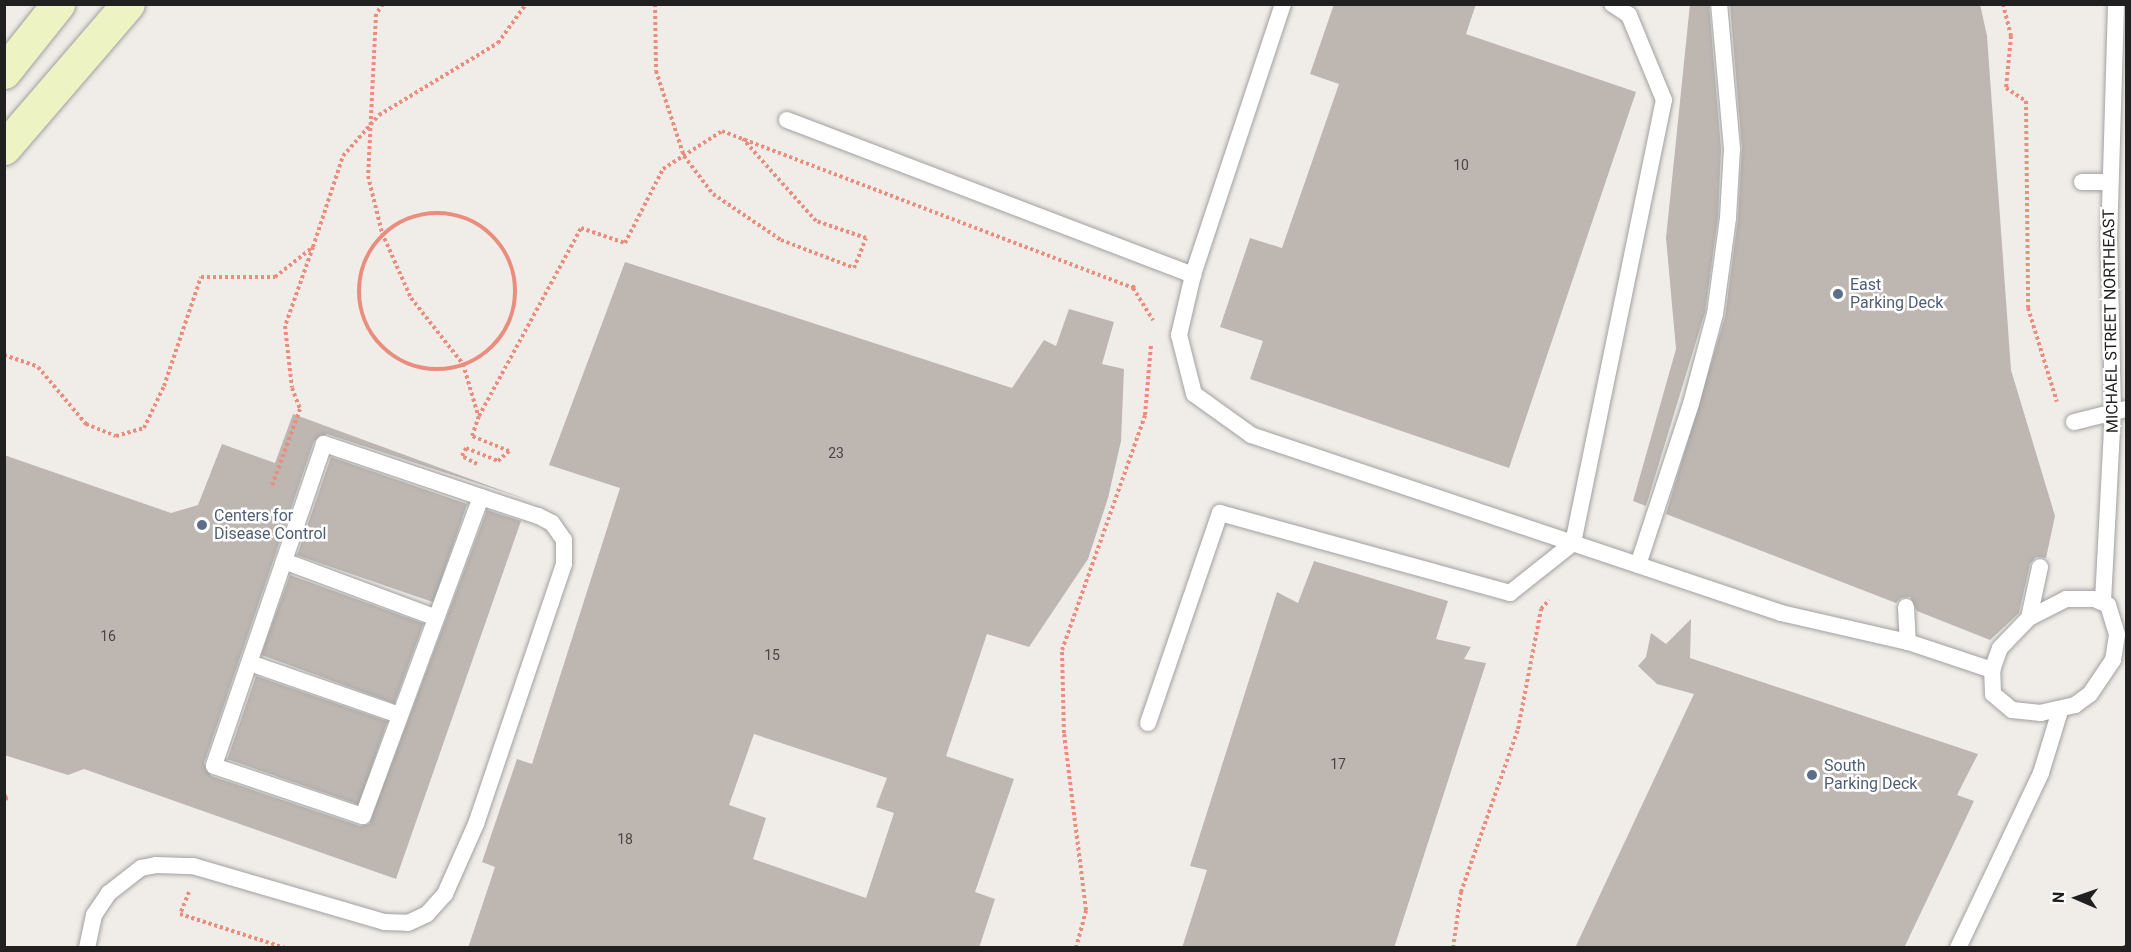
<!DOCTYPE html>
<style>
body{margin:0}
#map{position:relative;width:2131px;height:952px;overflow:hidden;background:#f0ede8;font-family:Roboto,sans-serif}
div>[style]{position:absolute}
.building>*{inset:0;background:#bdb6b1;transform-origin:0 0}
.path>*{height:4px;margin-top:-2px;transform-origin:0;background:repeating-linear-gradient(90deg,#ea8d7f 0 3px,transparent 0 6px)}
.path>.ring{margin:-2px;padding:0;box-sizing:content-box;background:none;border:4px solid #ea8d7f;border-radius:50%}
.roads{filter:drop-shadow(0 0 2px #a1a1a1) drop-shadow(0 0 2px #a1a1a1)}
.lane>*{height:16px;margin:-8px;padding:0 8px;transform-origin:8px;border-radius:8px;background:#fff}
.secondary>*{height:33px;margin:-16.5px;padding:0 16.5px;transform-origin:16.5px;border-radius:16.5px;background:#eef3c3}
.rail>*{height:4.5px;margin-top:-2.25px;transform-origin:0;background:repeating-linear-gradient(90deg,#6e6e6e 0 12px,transparent 0 24px)}
.dots>*{width:16px;height:16px;translate:-50% -50%;box-sizing:border-box;border:3px solid #fff;border-radius:50%}
span{translate:-50% -50%;white-space:nowrap;text-align:center;line-height:1.15;-webkit-text-stroke:5px #fff;paint-order:stroke}
.number-label{font-size:14px;color:#474644}
.number-label span{-webkit-text-stroke-width:0}
.service-label{font-size:16px;color:#4e5e75}
.left{translate:0 -50%;text-align:left}
.street-label{font-size:16px;color:#202020}
.frame{position:absolute;inset:0;border:6px solid #202020;pointer-events:none}
.north{position:absolute;left:2047px;top:868px;width:60px;height:60px;-webkit-text-stroke:4px #fff;paint-order:stroke;rotate:272deg;font-size:16px;font-weight:700;line-height:24px;text-align:center;color:#202020}
.north::after{content:'';display:block;margin:auto;width:21px;height:27px;background:#202020;clip-path:polygon(50% 0,100% 100%,50% 72%,0 100%)}
</style>
<div id="map">
<div class="building">
<div style="clip-path:polygon(1334px 4px,1476px 4px,1466px 34px,1636px 92px,1509px 468px,1250px 379px,1263px 341px,1220px 327px,1250px 238px,1282px 248px,1339px 84px,1310px 74px)"></div>
<div style="clip-path:polygon(1690px 4px,1709px 4px,1721px 149px,1718px 217px,1705px 312px,1646px 506px,1633px 501px,1676px 349px,1666px 238px)"></div>
<div style="clip-path:polygon(1730px 4px,1980px 4px,1987px 36px,2011px 370px,2055px 516px,2046px 558px,2036px 557px,2030px 564px,2019px 613px,1990px 640px,1917px 611px,1910px 597px,1901px 598px,1896px 603px,1666px 514px,1725px 317px,1738px 219px,1742px 148px)"></div>
<div style="clip-path:polygon(evenodd,625px 262px,1012px 388px,1044px 340px,1056px 346px,1069px 309px,1114px 322px,1102px 364px,1124px 369px,1121px 441px,1108px 498px,1088px 559px,1029px 647px,987px 634px,946px 756px,1014px 779px,975px 892px,995px 899px,979px 948px,468px 948px,495px 867px,482px 862px,517px 759px,532px 764px,620px 488px,549px 465px,625px 262px,754px 734px,887px 778px,876px 807px,894px 813px,866px 898px,753px 859px,766px 818px,729px 805px,754px 734px)"></div>
<div style="clip-path:polygon(293px 414px,528px 500px,327px 434px,314px 441px,204px 763px,211px 776px,360px 826px,369px 824px,487px 510px,521px 521px,396px 879px,84px 769px,68px 775px,4px 755px,4px 455px,171px 513px,198px 505px,222px 444px,275px 463px)"></div>
<div style="left:331px;top:457px;width:144px;height:104px;rotate:19deg"></div>
<div style="clip-path:polygon(1314px 561px,1448px 601px,1436px 639px,1471px 647px,1464px 659px,1486px 663px,1394px 948px,1182px 948px,1207px 870px,1190px 866px,1277px 592px,1298px 603px)"></div>
<div style="left:290px;top:575px;width:142px;height:85px;rotate:20deg"></div>
<div style="clip-path:polygon(1691px 619px,1690px 658px,1978px 754px,1957px 795px,1974px 801px,1904px 948px,1575px 948px,1694px 694px,1657px 684px,1638px 666px,1646px 657px,1651px 633px,1666px 644px)"></div>
<div style="left:256px;top:676px;width:139px;height:88px;rotate:19deg"></div>
</div>
<div class="path">
<div style="left:383px;top:4px;width:12px;rotate:125deg"></div>
<div style="left:376px;top:14px;width:162px;rotate:92.8deg"></div>
<div style="left:368px;top:176px;width:59px;rotate:76.2deg"></div>
<div style="left:382px;top:233px;width:71px;rotate:66deg"></div>
<div style="left:411px;top:298px;width:84px;rotate:51.8deg"></div>
<div style="left:463px;top:364px;width:53px;rotate:73.6deg"></div>
<div style="left:655px;top:4px;width:67px;rotate:89.1deg"></div>
<div style="left:656px;top:71px;width:89px;rotate:71.8deg"></div>
<div style="left:684px;top:156px;width:48px;rotate:52.7deg"></div>
<div style="left:713px;top:194px;width:82px;rotate:34.1deg"></div>
<div style="left:781px;top:240px;width:78px;rotate:21deg"></div>
<div style="left:854px;top:268px;width:32px;rotate:-68deg"></div>
<div style="left:866px;top:238px;width:53px;rotate:-161.2deg"></div>
<div style="left:816px;top:221px;width:110px;rotate:-131.7deg"></div>
<div style="left:2003px;top:4px;width:33px;rotate:76deg"></div>
<div style="left:2011px;top:36px;width:52px;rotate:95.5deg"></div>
<div style="left:2006px;top:88px;width:24px;rotate:33deg"></div>
<div style="left:2026px;top:101px;width:207px;rotate:89.4deg"></div>
<div style="left:2028px;top:308px;width:98px;rotate:72.9deg"></div>
<div class="ring" style="left:359px;top:213px;width:152px;height:152px"></div>
<div style="left:313px;top:247px;width:96px;rotate:-71.8deg"></div>
<div style="left:343px;top:156px;width:55px;rotate:-48.7deg"></div>
<div style="left:379px;top:115px;width:139px;rotate:-31.2deg"></div>
<div style="left:498px;top:43px;width:48px;rotate:-54.3deg"></div>
<div style="left:1133px;top:288px;width:38px;rotate:58deg"></div>
<div style="left:4px;top:355px;width:36px;rotate:19deg"></div>
<div style="left:38px;top:367px;width:75px;rotate:49.9deg"></div>
<div style="left:86px;top:424px;width:32px;rotate:22deg"></div>
<div style="left:116px;top:436px;width:29px;rotate:-16deg"></div>
<div style="left:144px;top:428px;width:47px;rotate:-64.5deg"></div>
<div style="left:164px;top:386px;width:115px;rotate:-71.3deg"></div>
<div style="left:201px;top:277px;width:74px"></div>
<div style="left:275px;top:277px;width:48px;rotate:-38.3deg"></div>
<div style="left:313px;top:247px;width:84px;rotate:109.5deg"></div>
<div style="left:285px;top:326px;width:62px;rotate:83.6deg"></div>
<div style="left:292px;top:388px;width:22px;rotate:69deg"></div>
<div style="left:300px;top:409px;width:82px;rotate:110deg"></div>
<div style="left:477px;top:464px;width:17px;rotate:-152deg"></div>
<div style="left:462px;top:456px;width:9px;rotate:-63deg"></div>
<div style="left:466px;top:448px;width:35px;rotate:22deg"></div>
<div style="left:498px;top:461px;width:15px;rotate:-42deg"></div>
<div style="left:509px;top:451px;width:40px;rotate:-158deg"></div>
<div style="left:472px;top:436px;width:21px;rotate:-71deg"></div>
<div style="left:479px;top:416px;width:214px;rotate:-61.5deg"></div>
<div style="left:581px;top:228px;width:46px;rotate:18.8deg"></div>
<div style="left:625px;top:243px;width:83px;rotate:-62.8deg"></div>
<div style="left:663px;top:169px;width:70px;rotate:-32.8deg"></div>
<div style="left:722px;top:131px;width:440px;rotate:20.9deg"></div>
<div style="left:1133px;top:288px;width:5px;rotate:-68deg"></div>
<div style="left:4px;top:795px;width:5px;rotate:37deg"></div>
<div style="left:8px;top:798px;width:4px;rotate:166deg"></div>
<div style="left:189px;top:892px;width:24px;rotate:112deg"></div>
<div style="left:180px;top:914px;width:110px;rotate:17.9deg"></div>
<div style="left:1076px;top:948px;width:39px;rotate:-75deg"></div>
<div style="left:1086px;top:910px;width:178px;rotate:-97.1deg"></div>
<div style="left:1064px;top:733px;width:83px;rotate:-91.4deg"></div>
<div style="left:1062px;top:650px;width:249px;rotate:-70.5deg"></div>
<div style="left:1145px;top:415px;width:70px;rotate:-85.1deg"></div>
<div style="left:1453px;top:948px;width:57px;rotate:-81.9deg"></div>
<div style="left:1461px;top:892px;width:173px;rotate:-70.7deg"></div>
<div style="left:1518px;top:729px;width:122px;rotate:-79.1deg"></div>
<div style="left:1541px;top:609px;width:12px;rotate:-48deg"></div>
</div>
<div class="roads">
<div class="lane">
<div style="left:1283px;top:4px;width:286px;rotate:108.4deg"></div>
<div style="left:1193px;top:275px;width:62px;rotate:103.1deg"></div>
<div style="left:1179px;top:335px;width:61px;rotate:75.7deg"></div>
<div style="left:1194px;top:394px;width:70px;rotate:35.7deg"></div>
<div style="left:1251px;top:435px;width:559px;rotate:18.56deg"></div>
<div style="left:1781px;top:613px;width:130px;rotate:12.9deg"></div>
<div style="left:1908px;top:642px;width:89px;rotate:18.4deg"></div>
<div style="left:787px;top:120px;width:435px;rotate:20.9deg"></div>
<div style="left:2082px;top:182px;width:28px"></div>
<div style="left:2074px;top:422px;width:54px;rotate:-14deg"></div>
<div style="left:284px;top:561px;width:160px;rotate:20.5deg"></div>
<div style="left:1638px;top:565px;width:169px;rotate:-71.8deg"></div>
<div style="left:1691px;top:404px;width:93px;rotate:-75.1deg"></div>
<div style="left:1715px;top:314px;width:97px;rotate:-82.3deg"></div>
<div style="left:1728px;top:218px;width:69px;rotate:-86.7deg"></div>
<div style="left:1732px;top:149px;width:146px;rotate:-95.1deg"></div>
<div style="left:2066px;top:599px;width:28px"></div>
<div style="left:2094px;top:599px;width:15px;rotate:23deg"></div>
<div style="left:2108px;top:605px;width:31px;rotate:73deg"></div>
<div style="left:2117px;top:635px;width:25px;rotate:99deg"></div>
<div style="left:2113px;top:660px;width:41px;rotate:124.1deg"></div>
<div style="left:2090px;top:694px;width:19px;rotate:144deg"></div>
<div style="left:2075px;top:705px;width:35px;rotate:167deg"></div>
<div style="left:2041px;top:713px;width:29px;rotate:-174deg"></div>
<div style="left:2012px;top:710px;width:25px;rotate:-140deg"></div>
<div style="left:1993px;top:694px;width:24px;rotate:-92deg"></div>
<div style="left:1992px;top:670px;width:23px;rotate:-70deg"></div>
<div style="left:2000px;top:648px;width:42px;rotate:-46deg"></div>
<div style="left:2029px;top:618px;width:42px;rotate:-27.2deg"></div>
<div style="left:2103px;top:601px;width:189px;rotate:-87deg"></div>
<div style="left:2113px;top:412px;width:171px;rotate:-91.3deg"></div>
<div style="left:2109px;top:241px;width:237px;rotate:-88.3deg"></div>
<div style="left:1906px;top:607px;width:35px;rotate:87deg"></div>
<div style="left:2029px;top:618px;width:52px;rotate:-77.8deg"></div>
<div style="left:250px;top:663px;width:158px;rotate:19.2deg"></div>
<div style="left:1148px;top:723px;width:222px;rotate:-71.1deg"></div>
<div style="left:1220px;top:513px;width:301px;rotate:15.4deg"></div>
<div style="left:1510px;top:593px;width:80px;rotate:-38.4deg"></div>
<div style="left:1573px;top:543px;width:452px;rotate:-78.4deg"></div>
<div style="left:1664px;top:100px;width:92px;rotate:-112.4deg"></div>
<div style="left:1629px;top:15px;width:20px;rotate:-147deg"></div>
<div style="left:87px;top:948px;width:34px;rotate:-78deg"></div>
<div style="left:94px;top:915px;width:27px;rotate:-56deg"></div>
<div style="left:109px;top:893px;width:41px;rotate:-38deg"></div>
<div style="left:141px;top:868px;width:15px;rotate:-11deg"></div>
<div style="left:156px;top:865px;width:37px;rotate:2deg"></div>
<div style="left:193px;top:866px;width:199px;rotate:16.3deg"></div>
<div style="left:384px;top:922px;width:24px;rotate:2deg"></div>
<div style="left:408px;top:923px;width:21px;rotate:-25deg"></div>
<div style="left:427px;top:914px;width:27px;rotate:-48deg"></div>
<div style="left:445px;top:894px;width:77px;rotate:-66.1deg"></div>
<div style="left:476px;top:824px;width:274px;rotate:-71.3deg"></div>
<div style="left:564px;top:564px;width:24px;rotate:-90deg"></div>
<div style="left:564px;top:540px;width:21px;rotate:-125deg"></div>
<div style="left:552px;top:523px;width:16px;rotate:-153deg"></div>
<div style="left:538px;top:516px;width:60px;rotate:-161.6deg"></div>
<div style="left:481px;top:497px;width:166px;rotate:-161.3deg"></div>
<div style="left:324px;top:444px;width:340px;rotate:108.9deg"></div>
<div style="left:214px;top:766px;width:157px;rotate:18.6deg"></div>
<div style="left:363px;top:816px;width:340px;rotate:-69.7deg"></div>
<div style="left:1958px;top:948px;width:194px;rotate:-64.6deg"></div>
<div style="left:2041px;top:773px;width:65px;rotate:-73deg"></div>
</div>
<div class="secondary">
<div style="left:4px;top:72px;width:87px;rotate:-51.5deg"></div>
<div style="left:4px;top:148px;width:190px;rotate:-49.3deg"></div>
</div>
</div>
<div class="rail">
<div style="left:2125px;top:948px;width:3px;rotate:-72deg"></div>
</div>
<div class="dots">
<div style="left:1838px;top:294px;background:#5c6f8a"></div>
<div style="left:202px;top:525px;background:#5c6f8a"></div>
<div style="left:1812px;top:775px;background:#5c6f8a"></div>
</div>
<div class="number-label">
<span style="left:1461px;top:165px">10</span>
<span style="left:836px;top:453px">23</span>
<span style="left:108px;top:636px">16</span>
<span style="left:772px;top:655px">15</span>
<span style="left:1338px;top:764px">17</span>
<span style="left:625px;top:839px">18</span>
</div>
<div class="service-label">
<span class="left" style="left:1850px;top:294px">East<br>Parking Deck</span>
<span class="left" style="left:214px;top:525px">Centers for<br>Disease Control</span>
<span class="left" style="left:1824px;top:775px">South<br>Parking Deck</span>
</div>
<div class="street-label">
<span style="left:2111px;top:321px;rotate:-91deg">MICHAEL STREET NORTHEAST</span>
</div>
<div class="frame"></div>
<div class="north">N</div>
</div>
